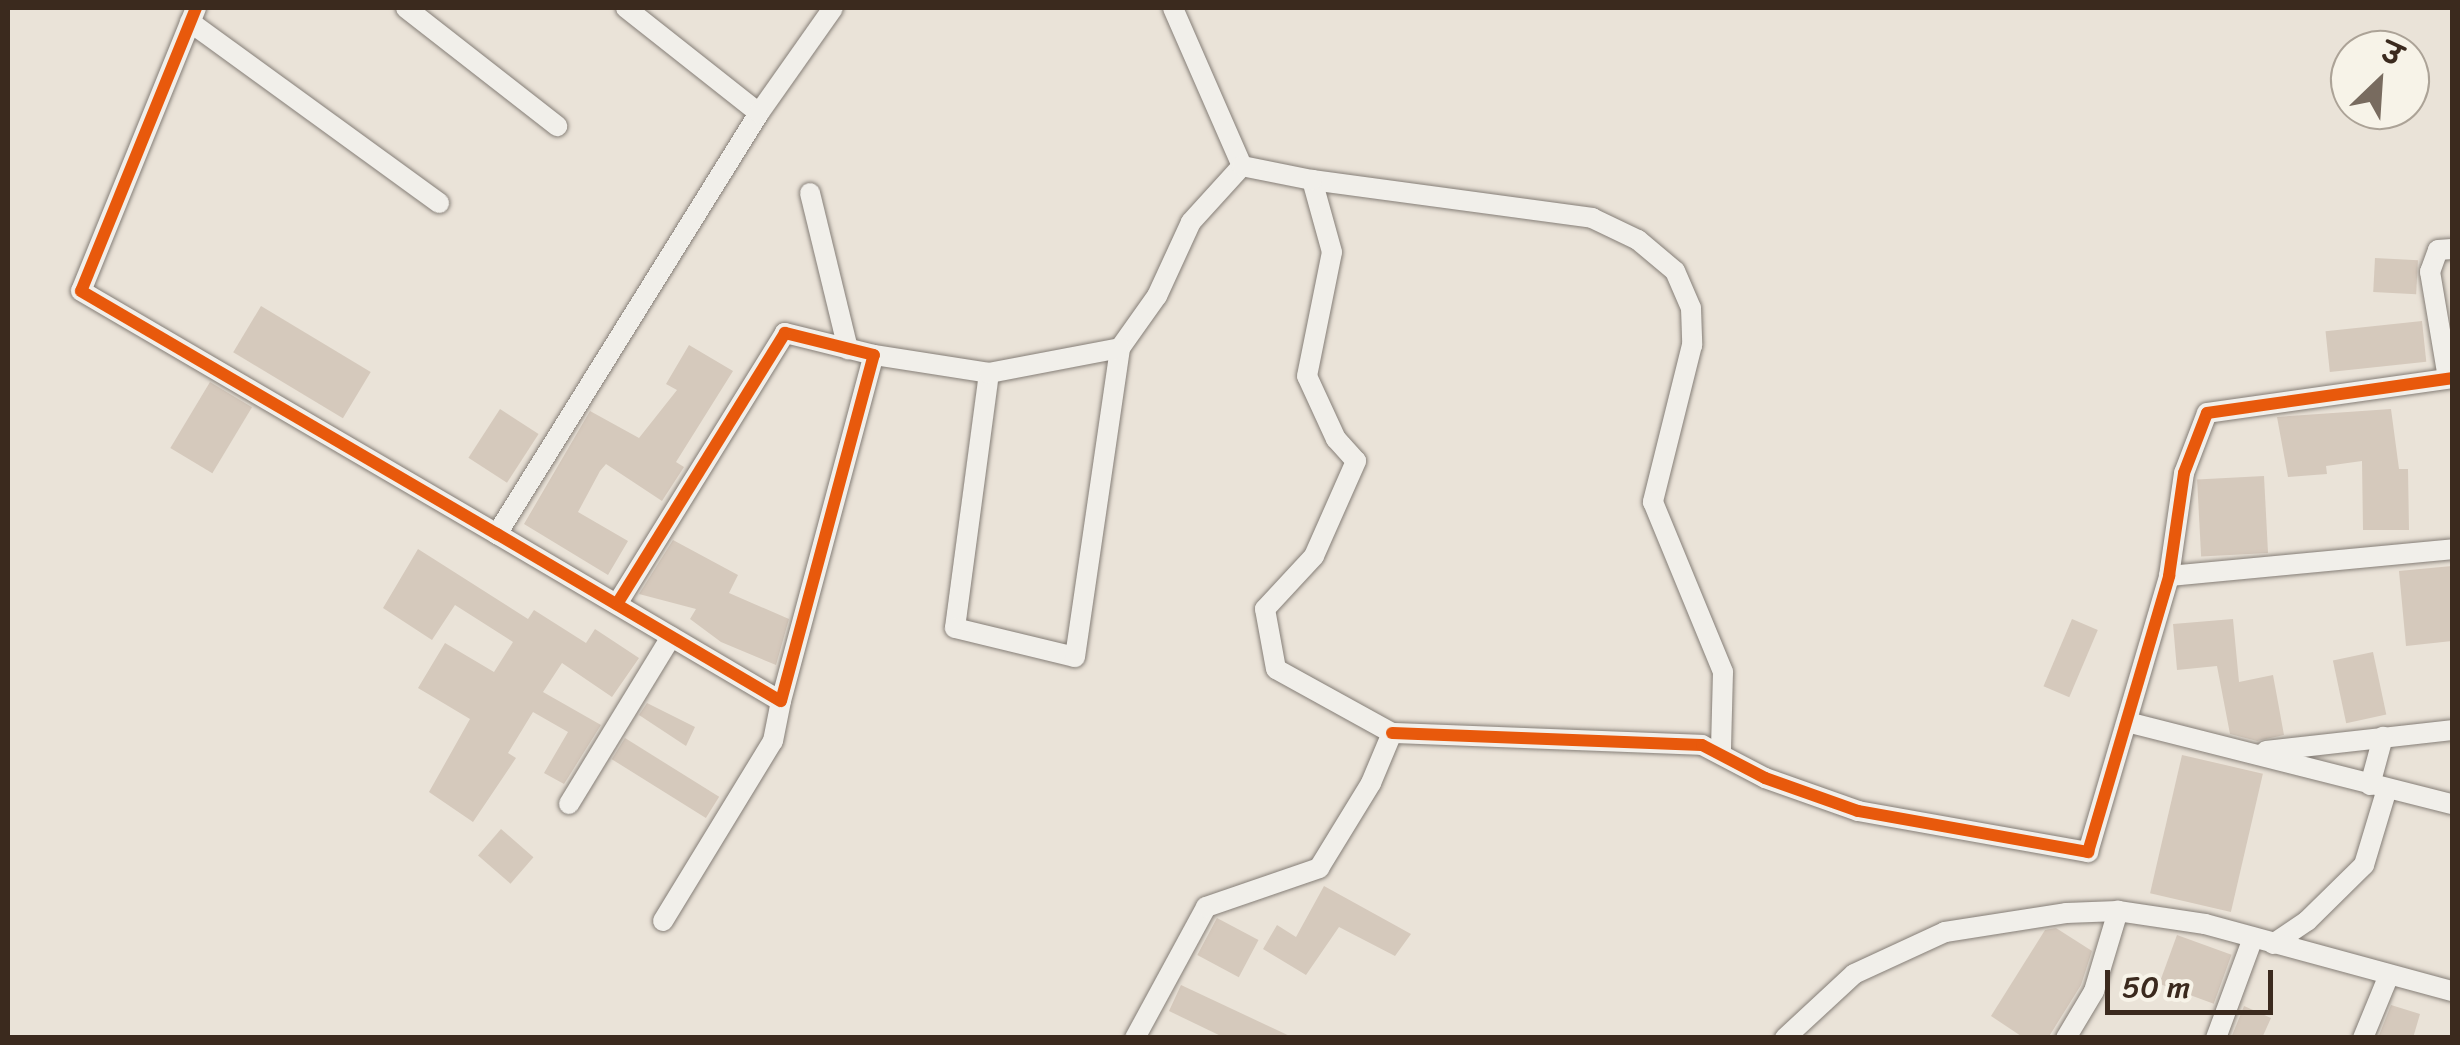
<!DOCTYPE html>
<meta charset="utf-8">
<style>
body{margin:0}
#map{position:relative;width:2460px;height:1045px;overflow:hidden;background:#eae3d8;font-family:Sriracha,"Playpen Sans Deva",sans-serif}
div>[style]{position:absolute}
.building>*{inset:0;background:#d5c9bc;transform-origin:0 0}
.roads{filter:drop-shadow(0 0 2px #857e77) drop-shadow(0 0 2px #857e77)}
.minor>*{height:20px;margin:-10px;padding:0 10px;transform-origin:10px;border-radius:10px;background:#f1efea}
.cycleway>*{height:12px;margin:-6px;padding:0 6px;transform-origin:6px;border-radius:6px;background:#e8590c}
span{translate:-50% -50%;white-space:nowrap;text-align:center;line-height:1.15;-webkit-text-stroke:8px #f7f3e8;paint-order:stroke}
.frame{position:absolute;inset:0;border:10px solid #3b2a1e;pointer-events:none}
.north{position:absolute;left:2330px;top:30px;width:100px;height:100px;box-sizing:border-box;background:#f7f3e8;border:2px solid #aca397;border-radius:50%;rotate:25deg;font-size:28px;font-weight:700;line-height:40px;text-align:center;color:#3b2a1e}
.north::after{content:'';display:block;margin:auto;width:35px;height:45px;background:#786b5f;clip-path:polygon(50% 0,100% 100%,50% 72%,0 100%)}
.scale{position:absolute;left:2105px;top:970px;width:168px;height:45px;box-sizing:border-box;border:5px solid #3b2a1e;border-top:0;padding-left:12px;font-size:30px;line-height:35px;white-space:nowrap;color:#3b2a1e;-webkit-text-stroke:8px #f7f3e8;paint-order:stroke}
</style>
<div id="map">
<div class="building">
<div style="left:2375px;top:258px;width:43px;height:34px;rotate:3deg"></div>
<div style="left:261px;top:306px;width:128px;height:54px;rotate:31deg"></div>
<div style="left:2422px;top:321px;width:41px;height:97px;rotate:84deg"></div>
<div style="clip-path:polygon(689px 345px,733px 371px,676px 462px,684px 467px,662px 501px,606px 464px,600px 471px,578px 512px,628px 541px,608px 575px,524px 524px,590px 411px,639px 438px,677px 390px,666px 384px)"></div>
<div style="left:210px;top:382px;width:49px;height:77px;rotate:31deg"></div>
<div style="left:500px;top:409px;width:46px;height:58px;rotate:33deg"></div>
<div style="clip-path:polygon(2391px 409px,2399px 469px,2408px 469px,2409px 530px,2363px 530px,2362px 461px,2326px 466px,2327px 474px,2288px 477px,2277px 417px)"></div>
<div style="left:2264px;top:476px;width:77px;height:67px;rotate:87deg"></div>
<div style="clip-path:polygon(673px 540px,738px 575px,729px 593px,789px 619px,776px 665px,721px 642px,690px 619px,696px 609px,639px 594px)"></div>
<div style="clip-path:polygon(418px 549px,528px 619px,534px 610px,586px 643px,595px 629px,639px 658px,612px 697px,562px 663px,543px 692px,601px 725px,564px 784px,544px 773px,568px 732px,533px 712px,508px 753px,516px 758px,473px 822px,429px 792px,470px 719px,418px 688px,445px 643px,494px 672px,513px 642px,455px 605px,432px 640px,383px 608px)"></div>
<div style="clip-path:polygon(2452px 566px,2452px 641px,2406px 646px,2399px 571px)"></div>
<div style="left:2072px;top:619px;width:28px;height:73px;rotate:23deg"></div>
<div style="clip-path:polygon(2233px 619px,2239px 682px,2273px 675px,2284px 735px,2257px 741px,2230px 734px,2217px 666px,2177px 670px,2173px 624px)"></div>
<div style="left:2373px;top:652px;width:64px;height:41px;rotate:78deg"></div>
<div style="clip-path:polygon(647px 703px,695px 727px,686px 746px,639px 715px)"></div>
<div style="left:625px;top:738px;width:111px;height:25px;rotate:32deg"></div>
<div style="left:2182px;top:755px;width:83px;height:142px;rotate:13deg"></div>
<div style="left:501px;top:829px;width:43px;height:35px;rotate:41deg"></div>
<div style="clip-path:polygon(1324px 886px,1411px 934px,1395px 956px,1339px 927px,1306px 975px,1263px 949px,1277px 925px,1296px 937px)"></div>
<div style="left:1217px;top:918px;width:47px;height:42px;rotate:28deg"></div>
<div style="clip-path:polygon(2056px 928px,2092px 951px,2081px 985px,2048px 1038px,2024px 1038px,1991px 1016px,2045px 930px)"></div>
<div style="left:2177px;top:935px;width:58px;height:52px;rotate:20deg"></div>
<div style="clip-path:polygon(1181px 985px,1294px 1038px,1225px 1038px,1169px 1011px)"></div>
<div style="clip-path:polygon(2391px 1005px,2420px 1014px,2413px 1038px,2378px 1038px)"></div>
<div style="clip-path:polygon(2244px 1006px,2271px 1018px,2262px 1038px,2231px 1038px)"></div>
</div>
<div class="roads">
<div class="minor">
<div style="left:196px;top:8px;width:305px;rotate:112.1deg"></div>
<div style="left:81px;top:291px;width:482px;rotate:30.3deg"></div>
<div style="left:497px;top:534px;width:329px;rotate:30.5deg"></div>
<div style="left:781px;top:701px;width:358px;rotate:-75deg"></div>
<div style="left:874px;top:355px;width:92px;rotate:-166.1deg"></div>
<div style="left:785px;top:333px;width:319px;rotate:121.8deg"></div>
<div style="left:406px;top:8px;width:192px;rotate:38deg"></div>
<div style="left:626px;top:8px;width:169px;rotate:38.3deg"></div>
<div style="left:190px;top:22px;width:308px;rotate:36deg"></div>
<div style="left:1312px;top:180px;width:283px;rotate:7.7deg"></div>
<div style="left:1592px;top:218px;width:51px;rotate:25.6deg"></div>
<div style="left:1638px;top:240px;width:48px;rotate:40deg"></div>
<div style="left:1675px;top:271px;width:40px;rotate:66.6deg"></div>
<div style="left:1691px;top:308px;width:37px;rotate:88deg"></div>
<div style="left:1692px;top:345px;width:162px;rotate:104deg"></div>
<div style="left:1653px;top:502px;width:184px;rotate:67.6deg"></div>
<div style="left:1723px;top:672px;width:79px;rotate:91.5deg"></div>
<div style="left:810px;top:193px;width:161px;rotate:76.3deg"></div>
<div style="left:874px;top:355px;width:116px;rotate:8.9deg"></div>
<div style="left:989px;top:373px;width:257px;rotate:97.6deg"></div>
<div style="left:955px;top:628px;width:123px;rotate:13.6deg"></div>
<div style="left:1075px;top:657px;width:312px;rotate:-81.7deg"></div>
<div style="left:1120px;top:348px;width:64px;rotate:-54.6deg"></div>
<div style="left:1157px;top:296px;width:81px;rotate:-65.3deg"></div>
<div style="left:1191px;top:222px;width:76px;rotate:-47.7deg"></div>
<div style="left:1242px;top:166px;width:172px;rotate:-113.6deg"></div>
<div style="left:989px;top:373px;width:133px;rotate:-10.8deg"></div>
<div style="left:2448px;top:378px;width:108px;rotate:-99.6deg"></div>
<div style="left:2430px;top:272px;width:23px;rotate:-70deg"></div>
<div style="left:2438px;top:250px;width:14px;rotate:-4deg"></div>
<div style="left:497px;top:534px;width:496px;rotate:-58.1deg"></div>
<div style="left:759px;top:113px;width:128px;rotate:-54.8deg"></div>
<div style="left:2169px;top:576px;width:284px;rotate:-5.4deg"></div>
<div style="left:2127px;top:722px;width:335px;rotate:14.2deg"></div>
<div style="left:1392px;top:733px;width:310px;rotate:2.2deg"></div>
<div style="left:1702px;top:745px;width:71px;rotate:27.6deg"></div>
<div style="left:1765px;top:778px;width:99px;rotate:19.5deg"></div>
<div style="left:1858px;top:811px;width:234px;rotate:10.1deg"></div>
<div style="left:2088px;top:852px;width:288px;rotate:-73.6deg"></div>
<div style="left:2169px;top:576px;width:104px;rotate:-81.7deg"></div>
<div style="left:2184px;top:473px;width:64px;rotate:-69deg"></div>
<div style="left:2207px;top:413px;width:247px;rotate:-8.1deg"></div>
<div style="left:2266px;top:751px;width:187px;rotate:-6.4deg"></div>
<div style="left:2370px;top:785px;width:50px;rotate:-74.8deg"></div>
<div style="left:569px;top:804px;width:196px;rotate:-58.6deg"></div>
<div style="left:663px;top:921px;width:211px;rotate:-58.6deg"></div>
<div style="left:773px;top:741px;width:41px;rotate:-78.7deg"></div>
<div style="left:2273px;top:944px;width:41px;rotate:-34.1deg"></div>
<div style="left:2307px;top:921px;width:80px;rotate:-44.5deg"></div>
<div style="left:2364px;top:865px;width:79px;rotate:-73.2deg"></div>
<div style="left:1135px;top:1038px;width:149px;rotate:-61.5deg"></div>
<div style="left:1206px;top:907px;width:120px;rotate:-19deg"></div>
<div style="left:1319px;top:868px;width:100px;rotate:-58.5deg"></div>
<div style="left:1371px;top:783px;width:54px;rotate:-67.2deg"></div>
<div style="left:1392px;top:733px;width:132px;rotate:-151.1deg"></div>
<div style="left:1276px;top:669px;width:61px;rotate:-100.4deg"></div>
<div style="left:1265px;top:609px;width:72px;rotate:-47.2deg"></div>
<div style="left:1314px;top:556px;width:104px;rotate:-66.1deg"></div>
<div style="left:1356px;top:461px;width:30px;rotate:-132deg"></div>
<div style="left:1336px;top:439px;width:69px;rotate:-114.7deg"></div>
<div style="left:1307px;top:376px;width:126px;rotate:-78.6deg"></div>
<div style="left:1332px;top:252px;width:75px;rotate:-105.5deg"></div>
<div style="left:1312px;top:180px;width:71px;rotate:-168.7deg"></div>
<div style="left:1785px;top:1038px;width:94px;rotate:-42.8deg"></div>
<div style="left:1854px;top:974px;width:100px;rotate:-24.8deg"></div>
<div style="left:1945px;top:932px;width:122px;rotate:-8.9deg"></div>
<div style="left:2066px;top:913px;width:52px;rotate:-2.2deg"></div>
<div style="left:2118px;top:911px;width:88px;rotate:8.5deg"></div>
<div style="left:2205px;top:924px;width:256px;rotate:15.2deg"></div>
<div style="left:2066px;top:1038px;width:55px;rotate:-59.2deg"></div>
<div style="left:2094px;top:991px;width:84px;rotate:-73.3deg"></div>
<div style="left:2216px;top:1038px;width:107px;rotate:-69.7deg"></div>
<div style="left:2363px;top:1038px;width:68px;rotate:-67.6deg"></div>
</div>
</div>
<div class="cycleway">
<div style="left:196px;top:8px;width:305px;rotate:112.1deg"></div>
<div style="left:81px;top:291px;width:482px;rotate:30.3deg"></div>
<div style="left:497px;top:534px;width:329px;rotate:30.5deg"></div>
<div style="left:781px;top:701px;width:358px;rotate:-75deg"></div>
<div style="left:874px;top:355px;width:92px;rotate:-166.1deg"></div>
<div style="left:785px;top:333px;width:319px;rotate:121.8deg"></div>
<div style="left:1392px;top:733px;width:310px;rotate:2.2deg"></div>
<div style="left:1702px;top:745px;width:71px;rotate:27.6deg"></div>
<div style="left:1765px;top:778px;width:99px;rotate:19.5deg"></div>
<div style="left:1858px;top:811px;width:234px;rotate:10.1deg"></div>
<div style="left:2088px;top:852px;width:288px;rotate:-73.6deg"></div>
<div style="left:2169px;top:576px;width:104px;rotate:-81.7deg"></div>
<div style="left:2184px;top:473px;width:64px;rotate:-69deg"></div>
<div style="left:2207px;top:413px;width:247px;rotate:-8.1deg"></div>
</div>
<div class="frame"></div>
<div class="north">उ</div>
<div class="scale">50 m</div>
</div>
